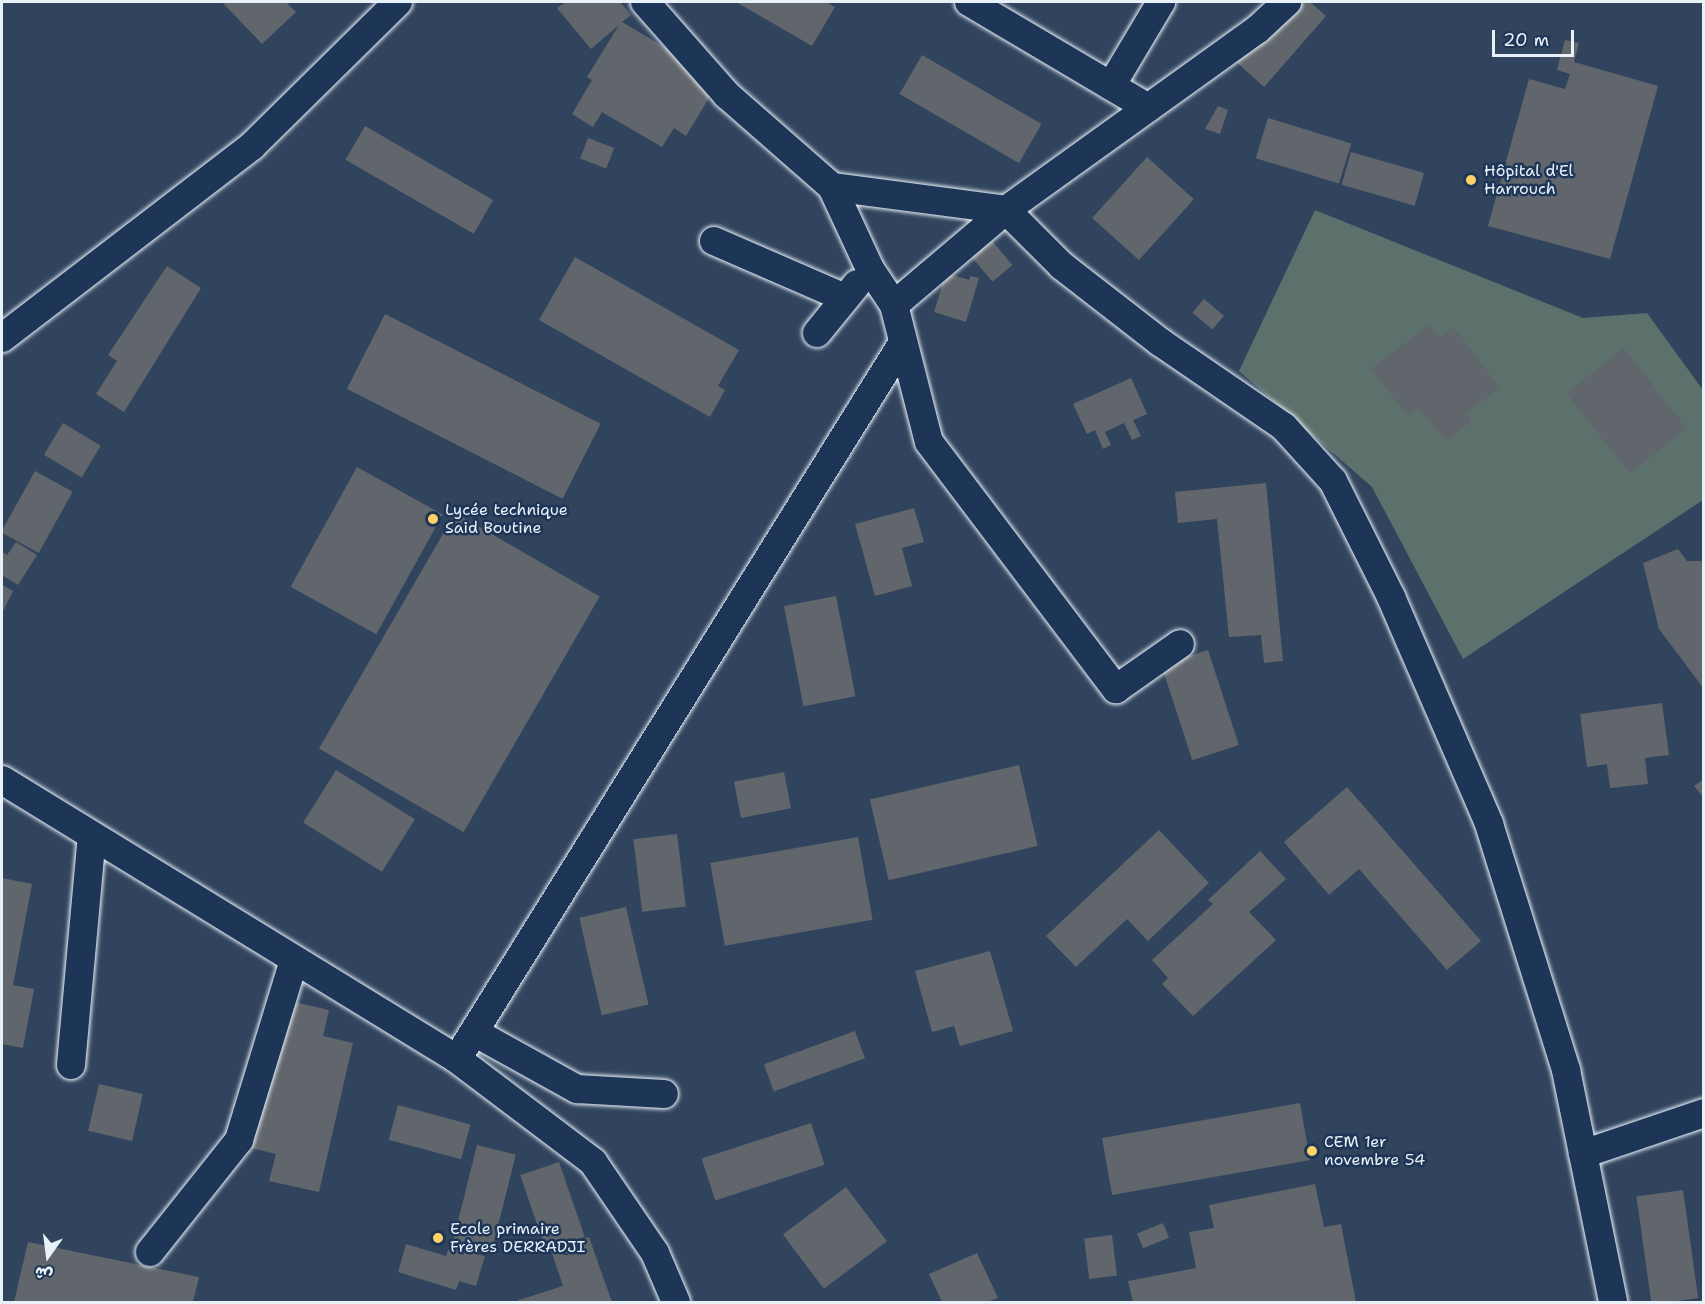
<!DOCTYPE html>
<meta charset="utf-8">
<style>
body{margin:0}
#map{position:relative;width:1705px;height:1304px;overflow:hidden;background:#31445d;font-family:"Shantell Sans","Playpen Sans Arabic",sans-serif}
div>[style]{position:absolute}
.green>*{inset:0;background:#5d716c}
.building>*{inset:0;background:#61666c;transform-origin:0 0}
.roads{filter:drop-shadow(0 0 2px #e8f1f8) drop-shadow(0 0 2px #e8f1f8)}
.minor>*{height:28px;margin:-14px;padding:0 14px;transform-origin:14px;border-radius:14px;background:#1d3557}
.dots>*{width:16px;height:16px;translate:-50% -50%;box-sizing:border-box;border:3px solid #1d3557;border-radius:50%}
span{translate:-50% -50%;white-space:nowrap;text-align:center;line-height:1.15;-webkit-text-stroke:5px #1d3557;paint-order:stroke}
.poi-label{font-size:16px;color:#e8f1f8}
.left{translate:0 -50%;text-align:left}
.frame{position:absolute;inset:0;border:3px solid #e8f1f8;pointer-events:none}
.north{position:absolute;left:18px;top:1226px;width:60px;height:60px;-webkit-text-stroke:4px #1d3557;paint-order:stroke;rotate:194deg;font-size:16px;font-weight:700;line-height:24px;text-align:center;color:#e8f1f8}
.north::after{content:'';display:block;margin:auto;width:21px;height:27px;background:#e8f1f8;clip-path:polygon(50% 0,100% 100%,50% 72%,0 100%)}
.scale{position:absolute;left:1492px;top:30px;width:82px;height:27px;box-sizing:border-box;border:3px solid #e8f1f8;border-top:0;padding-left:8px;font-size:18px;line-height:21px;white-space:nowrap;color:#e8f1f8;-webkit-text-stroke:4px #1d3557;paint-order:stroke}
</style>
<div id="map">
<div class="green">
<div style="clip-path:polygon(1315px 210px,1583px 318px,1647px 313px,1703px 390px,1703px 500px,1463px 659px,1372px 487px,1239px 371px)"></div>
</div>
<div class="building">
<div style="clip-path:polygon(222px 2px,286px 2px,296px 12px,262px 44px)"></div>
<div style="clip-path:polygon(566px 2px,620px 2px,631px 15px,622px 22px,720px 80px,686px 136px,674px 128px,662px 147px,602px 112px,593px 127px,572px 114px,592px 80px,587px 77px,619px 25px,591px 49px,557px 8px)"></div>
<div style="clip-path:polygon(736px 2px,826px 2px,835px 7px,812px 46px)"></div>
<div style="clip-path:polygon(1282px 2px,1310px 2px,1326px 16px,1264px 87px,1232px 58px)"></div>
<div style="clip-path:polygon(1565px 40px,1579px 43px,1574px 62px,1658px 86px,1610px 259px,1488px 226px,1529px 79px,1565px 89px,1570px 74px,1557px 70px)"></div>
<div style="left:922px;top:55px;width:138px;height:45px;rotate:30deg"></div>
<div style="clip-path:polygon(1218px 106px,1228px 110px,1220px 134px,1205px 129px)"></div>
<div style="left:1268px;top:118px;width:87px;height:42px;rotate:17deg"></div>
<div style="left:365px;top:126px;width:148px;height:39px;rotate:30deg"></div>
<div style="left:588px;top:138px;width:28px;height:22px;rotate:21deg"></div>
<div style="left:1351px;top:152px;width:76px;height:34px;rotate:16deg"></div>
<div style="left:1147px;top:157px;width:63px;height:82px;rotate:42deg"></div>
<div style="left:988px;top:236px;width:38px;height:26px;rotate:50deg"></div>
<div style="clip-path:polygon(575px 257px,739px 350px,718px 386px,725px 390px,710px 417px,539px 320px)"></div>
<div style="clip-path:polygon(167px 266px,201px 288px,124px 412px,96px 394px,117px 361px,108px 355px)"></div>
<div style="clip-path:polygon(946px 273px,969px 280px,971px 276px,979px 278px,966px 322px,934px 312px)"></div>
<div style="left:1204px;top:299px;width:26px;height:18px;rotate:40deg"></div>
<div style="left:385px;top:314px;width:242px;height:84px;rotate:27deg"></div>
<div style="clip-path:polygon(1429px 325px,1439px 338px,1454px 327px,1500px 388px,1466px 413px,1472px 421px,1445px 441px,1419px 408px,1408px 416px,1371px 369px)"></div>
<div style="left:1624px;top:348px;width:102px;height:73px;rotate:52deg"></div>
<div style="clip-path:polygon(1131px 378px,1147px 414px,1133px 420px,1141px 436px,1132px 440px,1124px 423px,1105px 432px,1111px 445px,1103px 449px,1095px 430px,1087px 434px,1073px 404px)"></div>
<div style="left:63px;top:423px;width:44px;height:37px;rotate:31deg"></div>
<div style="left:357px;top:467px;width:98px;height:137px;rotate:29deg"></div>
<div style="left:35px;top:471px;width:43px;height:70px;rotate:29deg"></div>
<div style="clip-path:polygon(1266px 483px,1283px 661px,1264px 663px,1261px 635px,1229px 637px,1217px 519px,1178px 523px,1175px 492px)"></div>
<div style="clip-path:polygon(914px 508px,924px 542px,902px 548px,912px 586px,875px 596px,855px 524px)"></div>
<div style="left:455px;top:513px;width:167px;height:272px;rotate:30deg"></div>
<div style="clip-path:polygon(16px 542px,37px 555px,18px 585px,2px 575px,2px 552px,7px 555px)"></div>
<div style="clip-path:polygon(1678px 549px,1687px 561px,1704px 561px,1704px 689px,1659px 629px,1643px 563px)"></div>
<div style="clip-path:polygon(2px 585px,13px 591px,2px 613px)"></div>
<div style="left:836px;top:596px;width:102px;height:53px;rotate:79deg"></div>
<div style="left:1208px;top:650px;width:100px;height:49px;rotate:72deg"></div>
<div style="clip-path:polygon(1662px 703px,1669px 755px,1645px 758px,1648px 784px,1610px 788px,1607px 764px,1587px 767px,1580px 714px)"></div>
<div style="left:1019px;top:765px;width:83px;height:153px;rotate:77deg"></div>
<div style="left:336px;top:770px;width:93px;height:62px;rotate:32deg"></div>
<div style="left:784px;top:772px;width:37px;height:51px;rotate:79deg"></div>
<div style="clip-path:polygon(1704px 779px,1704px 798px,1694px 786px)"></div>
<div style="clip-path:polygon(1347px 787px,1481px 941px,1447px 970px,1359px 869px,1329px 895px,1284px 842px)"></div>
<div style="clip-path:polygon(1159px 830px,1209px 883px,1148px 941px,1127px 919px,1076px 967px,1046px 936px)"></div>
<div style="left:677px;top:834px;width:73px;height:44px;rotate:83deg"></div>
<div style="left:858px;top:837px;width:84px;height:150px;rotate:80deg"></div>
<div style="clip-path:polygon(1260px 851px,1286px 879px,1249px 912px,1276px 940px,1193px 1016px,1162px 984px,1168px 978px,1152px 960px,1213px 904px,1208px 900px)"></div>
<div style="clip-path:polygon(2px 878px,32px 884px,13px 985px,34px 989px,23px 1048px,2px 1044px)"></div>
<div style="left:626px;top:907px;width:100px;height:48px;rotate:77deg"></div>
<div style="clip-path:polygon(990px 951px,1013px 1031px,960px 1046px,954px 1026px,932px 1032px,915px 971px)"></div>
<div style="clip-path:polygon(285px 1000px,329px 1010px,323px 1036px,353px 1043px,319px 1192px,269px 1181px,276px 1154px,251px 1148px)"></div>
<div style="left:855px;top:1031px;width:29px;height:97px;rotate:70deg"></div>
<div style="left:99px;top:1084px;width:45px;height:48px;rotate:13deg"></div>
<div style="left:1300px;top:1103px;width:58px;height:201px;rotate:80deg"></div>
<div style="left:398px;top:1105px;width:75px;height:36px;rotate:15deg"></div>
<div style="left:811px;top:1123px;width:44px;height:115px;rotate:72deg"></div>
<div style="left:477px;top:1145px;width:40px;height:103px;rotate:14deg"></div>
<div style="left:559px;top:1162px;width:79px;height:41px;rotate:71deg"></div>
<div style="clip-path:polygon(1315px 1184px,1324px 1227px,1341px 1224px,1356px 1302px,1133px 1302px,1128px 1281px,1196px 1268px,1189px 1232px,1214px 1228px,1209px 1205px)"></div>
<div style="left:846px;top:1187px;width:68px;height:79px;rotate:53deg"></div>
<div style="left:1683px;top:1190px;width:109px;height:47px;rotate:82deg"></div>
<div style="left:1163px;top:1223px;width:16px;height:28px;rotate:68deg"></div>
<div style="left:1112px;top:1235px;width:41px;height:28px;rotate:83deg"></div>
<div style="clip-path:polygon(589px 1237px,612px 1302px,513px 1302px,563px 1286px,551px 1250px)"></div>
<div style="clip-path:polygon(28px 1242px,199px 1277px,193px 1302px,14px 1302px)"></div>
<div style="clip-path:polygon(406px 1244px,446px 1256px,450px 1246px,485px 1256px,476px 1286px,459px 1281px,456px 1290px,398px 1272px)"></div>
<div style="clip-path:polygon(977px 1253px,998px 1298px,987px 1302px,942px 1302px,929px 1274px)"></div>
</div>
<div class="roads">
<div class="minor">
<div style="left:645px;top:2px;width:124px;rotate:48.6deg"></div>
<div style="left:727px;top:95px;width:140px;rotate:41.2deg"></div>
<div style="left:832px;top:187px;width:90px;rotate:65.1deg"></div>
<div style="left:870px;top:269px;width:43px;rotate:56.3deg"></div>
<div style="left:894px;top:305px;width:141px;rotate:75.7deg"></div>
<div style="left:929px;top:442px;width:310px;rotate:52.9deg"></div>
<div style="left:1116px;top:689px;width:78px;rotate:-35.1deg"></div>
<div style="left:969px;top:2px;width:208px;rotate:30.6deg"></div>
<div style="left:1111px;top:86px;width:98px;rotate:-59.2deg"></div>
<div style="left:832px;top:187px;width:176px;rotate:7.5deg"></div>
<div style="left:1006px;top:210px;width:79px;rotate:45deg"></div>
<div style="left:1062px;top:266px;width:124px;rotate:37.8deg"></div>
<div style="left:1160px;top:342px;width:150px;rotate:34.4deg"></div>
<div style="left:1284px;top:427px;width:73px;rotate:47.8deg"></div>
<div style="left:1333px;top:481px;width:130px;rotate:63.4deg"></div>
<div style="left:1391px;top:597px;width:247px;rotate:66.6deg"></div>
<div style="left:1489px;top:824px;width:258px;rotate:72.6deg"></div>
<div style="left:1566px;top:1070px;width:237px;rotate:78.5deg"></div>
<div style="left:714px;top:241px;width:143px;rotate:23.5deg"></div>
<div style="left:894px;top:305px;width:147px;rotate:-40.3deg"></div>
<div style="left:1006px;top:210px;width:310px;rotate:-35.7deg"></div>
<div style="left:1258px;top:29px;width:40px;rotate:-43deg"></div>
<div style="left:817px;top:333px;width:63px;rotate:-50.8deg"></div>
<div style="left:2px;top:338px;width:315px;rotate:-37.5deg"></div>
<div style="left:252px;top:146px;width:205px;rotate:-44.6deg"></div>
<div style="left:2px;top:780px;width:534px;rotate:31.52deg"></div>
<div style="left:457px;top:1059px;width:171px;rotate:37.1deg"></div>
<div style="left:593px;top:1162px;width:110px;rotate:55.7deg"></div>
<div style="left:655px;top:1253px;width:53px;rotate:66.8deg"></div>
<div style="left:474px;top:1032px;width:118px;rotate:29deg"></div>
<div style="left:577px;top:1089px;width:87px;rotate:3.3deg"></div>
<div style="left:457px;top:1059px;width:842px;rotate:-58.1deg"></div>
<div style="left:71px;top:1065px;width:230px;rotate:-84.8deg"></div>
<div style="left:1583px;top:1154px;width:128px;rotate:-18.7deg"></div>
<div style="left:150px;top:1252px;width:143px;rotate:-51.5deg"></div>
<div style="left:239px;top:1140px;width:188px;rotate:-73deg"></div>
</div>
</div>
<div class="dots">
<div style="left:1471px;top:180px;background:#ffd166"></div>
<div style="left:433px;top:519px;background:#ffd166"></div>
<div style="left:1312px;top:1151px;background:#ffd166"></div>
<div style="left:438px;top:1238px;background:#ffd166"></div>
</div>
<div class="poi-label">
<span class="left" style="left:1484px;top:180px">Hôpital d'El<br>Harrouch</span>
<span class="left" style="left:445px;top:519px">Lycée technique<br>Said Boutine</span>
<span class="left" style="left:1324px;top:1151px">CEM 1er<br>novembre 54</span>
<span class="left" style="left:450px;top:1238px">Ecole primaire<br>Frères DERRADJI</span>
</div>
<div class="frame"></div>
<div class="north">ش</div>
<div class="scale">20 m</div>
</div>
